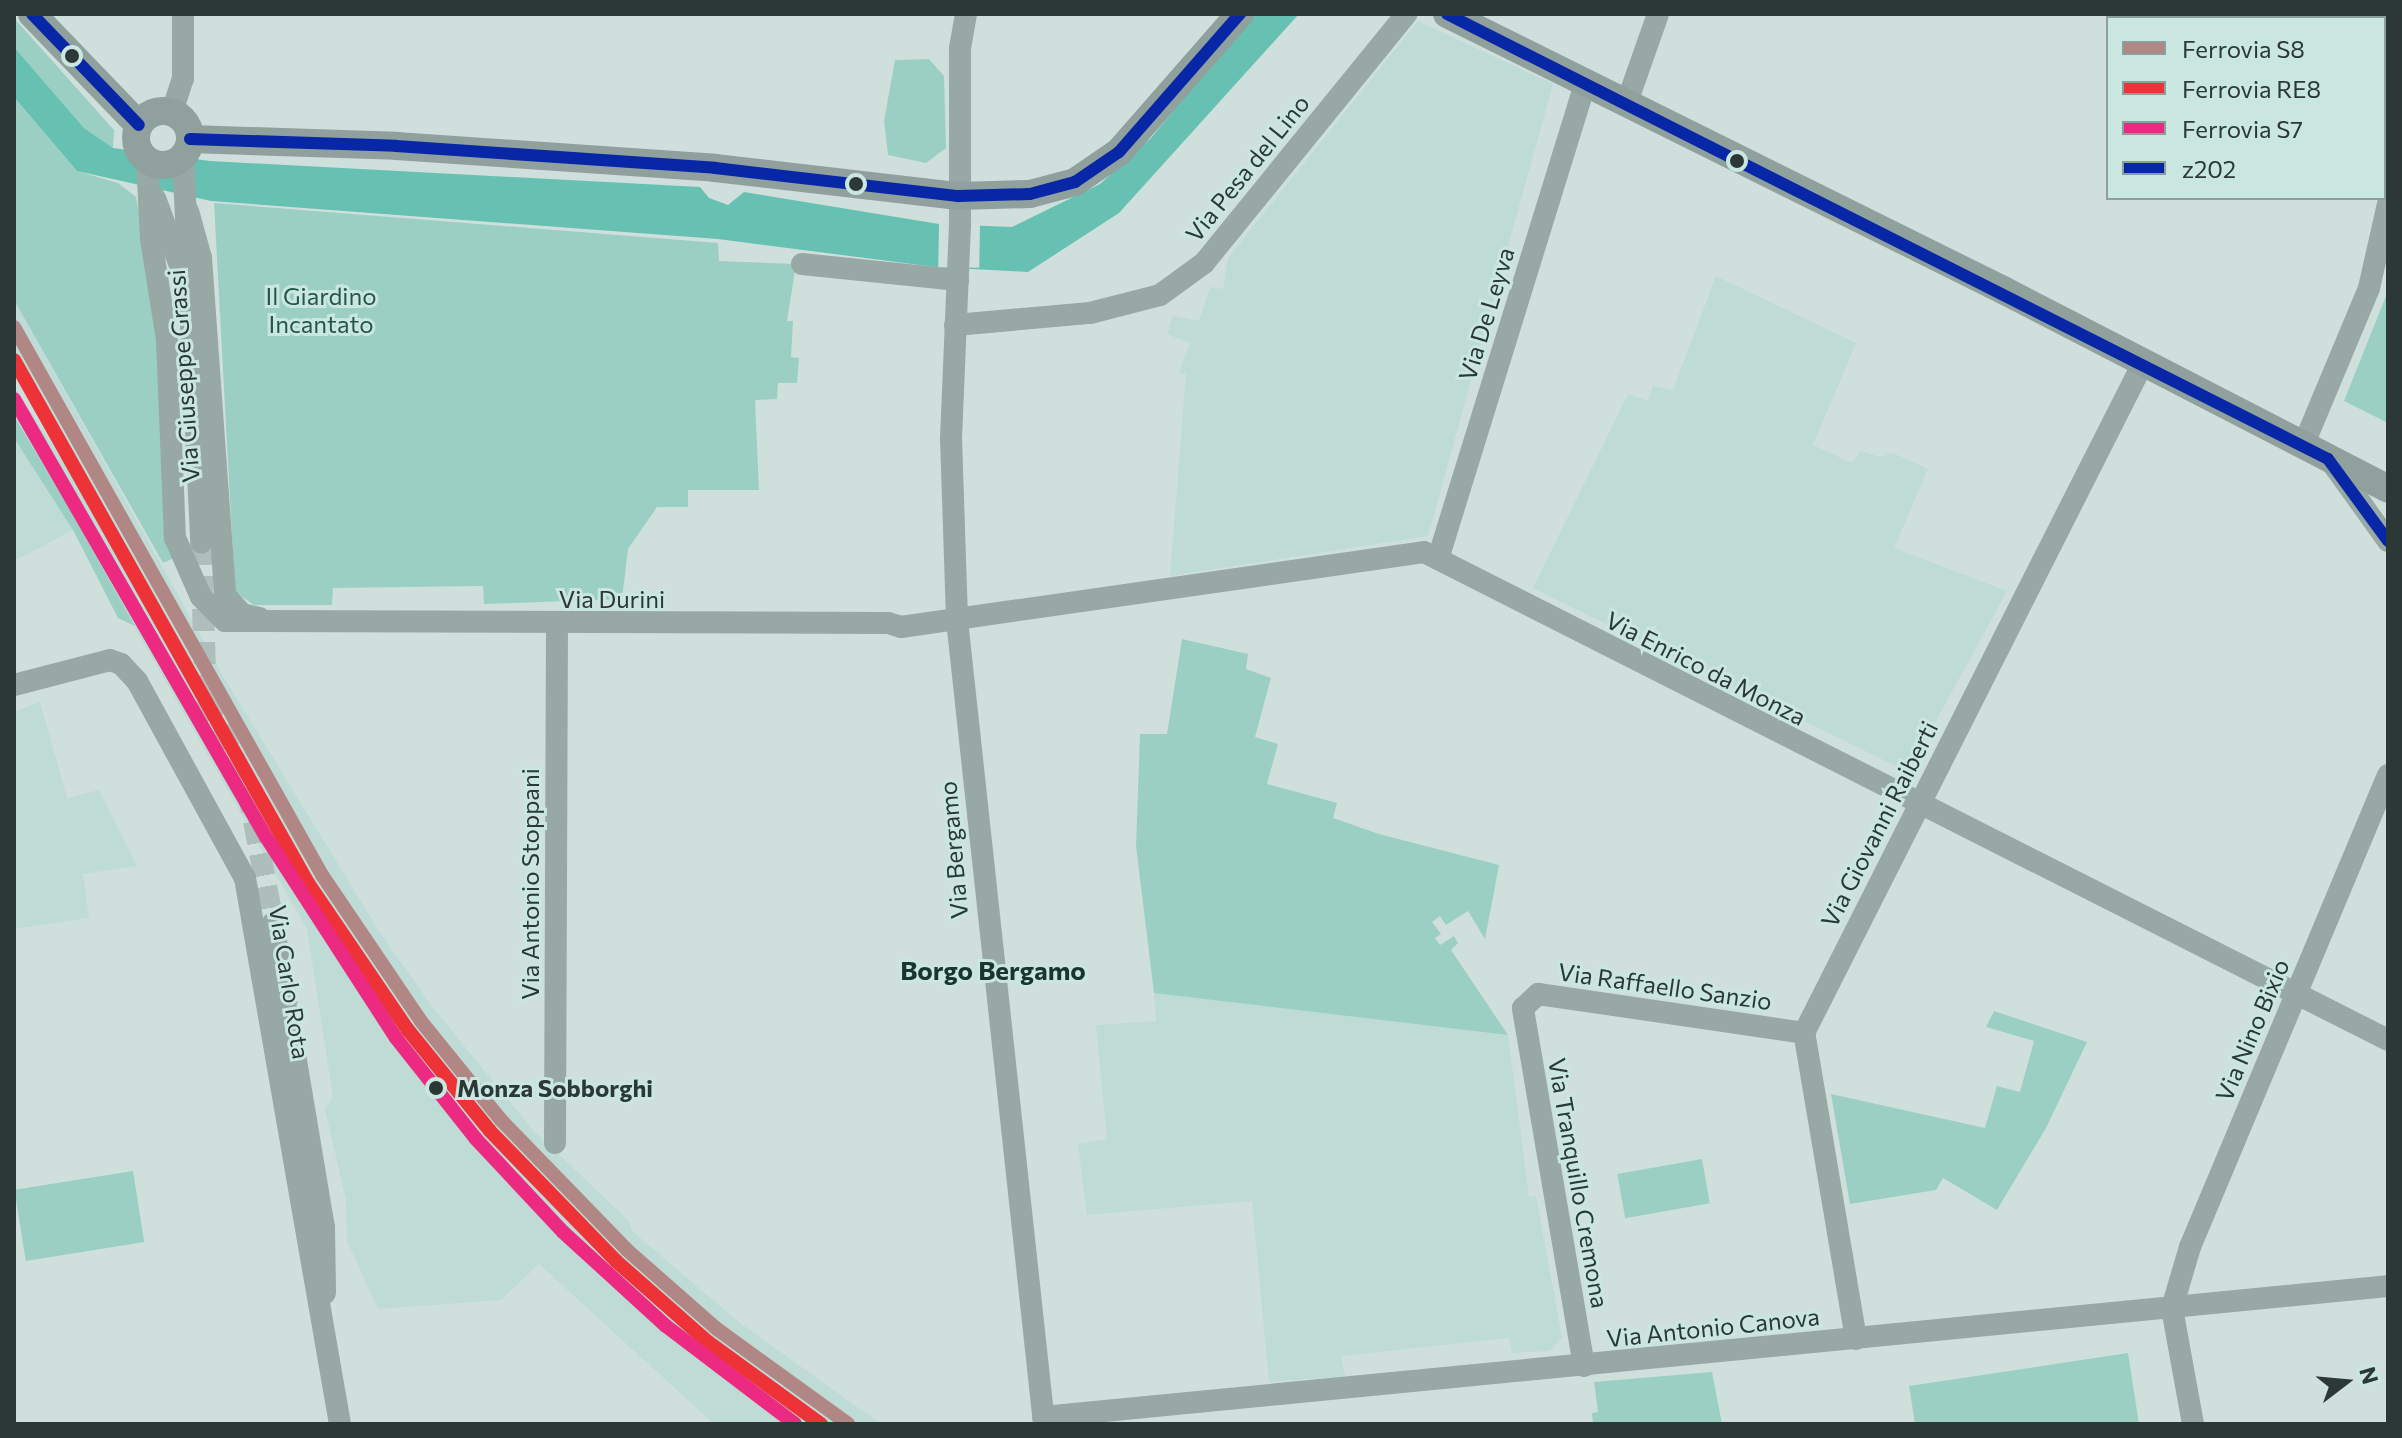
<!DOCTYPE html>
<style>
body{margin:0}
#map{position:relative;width:2402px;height:1438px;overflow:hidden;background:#cfe0dc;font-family:Commissioner,sans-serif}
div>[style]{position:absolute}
.built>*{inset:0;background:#bedbd5}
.green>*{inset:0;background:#9bcfc4;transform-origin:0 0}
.water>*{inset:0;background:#67c1b2}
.pier>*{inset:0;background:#cfe0dc;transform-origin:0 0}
.minor-tunnel>*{height:22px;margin-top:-11px;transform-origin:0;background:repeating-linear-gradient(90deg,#aebebb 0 22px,transparent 0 33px)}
.minor>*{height:22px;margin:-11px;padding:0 11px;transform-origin:11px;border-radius:11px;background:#98a8a5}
.major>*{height:28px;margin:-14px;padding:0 14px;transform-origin:14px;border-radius:14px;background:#90a09d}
.major>.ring{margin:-14px;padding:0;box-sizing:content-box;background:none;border:28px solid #90a09d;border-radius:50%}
.bus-1>*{height:12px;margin:-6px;padding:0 6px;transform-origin:6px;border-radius:6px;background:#0727a6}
.rail-1>*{height:14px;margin:-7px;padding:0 7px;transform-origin:7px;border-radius:7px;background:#b18785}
.rail-2>*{height:14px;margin:-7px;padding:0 7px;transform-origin:7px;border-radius:7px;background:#ee3338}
.rail-3>*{height:14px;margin:-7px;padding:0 7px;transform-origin:7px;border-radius:7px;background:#ed2a81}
.dots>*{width:22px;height:22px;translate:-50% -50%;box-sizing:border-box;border:4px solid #c9e6df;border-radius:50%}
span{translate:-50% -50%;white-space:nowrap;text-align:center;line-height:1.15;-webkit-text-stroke:6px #c9e6df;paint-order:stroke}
.street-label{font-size:24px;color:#2c3835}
.park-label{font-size:24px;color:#24564d}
.stop-label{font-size:24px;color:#2c3835;font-weight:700}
.left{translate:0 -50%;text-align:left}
.neighbourhood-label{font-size:26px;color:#1b342f;font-weight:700}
.frame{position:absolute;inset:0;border:16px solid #2c3835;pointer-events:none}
.legend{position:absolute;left:2106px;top:16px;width:280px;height:184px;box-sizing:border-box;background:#c9e6df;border:2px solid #8aa09b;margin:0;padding:10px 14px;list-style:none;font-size:24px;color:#2c3835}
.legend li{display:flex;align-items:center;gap:16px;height:40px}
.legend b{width:40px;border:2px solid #8aa09b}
.north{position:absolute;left:2306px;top:1342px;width:80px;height:80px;-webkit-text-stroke:6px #c9e6df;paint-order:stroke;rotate:74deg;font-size:22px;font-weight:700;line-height:32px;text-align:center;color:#2c3835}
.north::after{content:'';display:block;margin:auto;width:28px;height:36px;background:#2c3835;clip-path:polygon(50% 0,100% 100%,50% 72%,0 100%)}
</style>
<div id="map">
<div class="built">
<div style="clip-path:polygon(1418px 21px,1553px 84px,1428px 536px,1170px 576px,1186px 374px,1179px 373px,1190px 343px,1167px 334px,1173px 316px,1199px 321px,1210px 287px,1223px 289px,1228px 258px)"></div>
<div style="clip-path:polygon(1716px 276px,1856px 343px,1813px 445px,1852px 463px,1861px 451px,1880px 457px,1893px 453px,1928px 469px,1894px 548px,2007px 591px,1908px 772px,1533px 588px,1628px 394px,1648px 401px,1653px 386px,1673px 390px)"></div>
<div style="clip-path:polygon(14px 300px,226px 681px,379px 931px,431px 1005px,532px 1129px,629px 1221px,632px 1231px,740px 1323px,881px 1424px,714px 1424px,539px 1264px,501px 1300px,378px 1309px,347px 1241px,346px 1200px,325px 1109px,333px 1097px,307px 929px,14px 416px,14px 386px,57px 452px,14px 373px)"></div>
<div style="clip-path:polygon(14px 438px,73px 530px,18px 559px,14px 557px)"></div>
<div style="clip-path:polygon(40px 702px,67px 798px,99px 790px,137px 866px,83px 874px,89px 918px,14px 929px,14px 712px)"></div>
<div style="clip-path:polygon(1154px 993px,1508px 1035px,1529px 1197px,1536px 1196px,1562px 1337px,1550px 1351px,1512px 1353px,1509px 1338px,1341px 1356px,1345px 1376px,1269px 1382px,1252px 1201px,1087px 1215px,1078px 1144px,1107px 1139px,1096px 1025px,1156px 1021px)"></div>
</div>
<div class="green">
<div style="clip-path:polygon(14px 18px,114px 130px,113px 148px,84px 128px,14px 47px)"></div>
<div style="clip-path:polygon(929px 59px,944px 76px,946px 148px,926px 163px,888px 155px,884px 121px,895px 60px)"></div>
<div style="clip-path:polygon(14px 97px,77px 171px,118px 183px,136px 197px,157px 308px,174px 558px,163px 563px,14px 300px)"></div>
<div style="clip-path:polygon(214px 203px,718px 243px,719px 261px,796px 264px,787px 321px,793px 321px,791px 357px,799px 358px,797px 383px,778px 383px,777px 399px,755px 400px,759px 490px,688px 490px,688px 507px,657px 507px,628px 549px,622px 599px,484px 604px,483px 586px,333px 588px,332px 605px,254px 605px,235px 592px)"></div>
<div style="clip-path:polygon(2388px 291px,2388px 423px,2344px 401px)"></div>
<div style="clip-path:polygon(14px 416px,67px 505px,135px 626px,118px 618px,73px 530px,14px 438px)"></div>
<div style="clip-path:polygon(1182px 639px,1248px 654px,1246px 669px,1271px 678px,1255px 737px,1278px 744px,1267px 784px,1337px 803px,1333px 818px,1379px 834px,1499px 865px,1485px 939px,1468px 911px,1446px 925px,1440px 916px,1432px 922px,1441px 934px,1435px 938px,1440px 945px,1454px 936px,1458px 943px,1451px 950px,1508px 1035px,1154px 993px,1136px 846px,1140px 734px,1167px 734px)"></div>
<div style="clip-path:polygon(1994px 1011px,2087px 1042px,2046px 1128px,1997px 1210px,1943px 1178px,1936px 1190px,1850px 1204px,1831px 1094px,1985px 1128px,1997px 1086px,2020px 1092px,2034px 1041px,1986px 1027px)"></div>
<div style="left:1702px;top:1159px;width:45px;height:86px;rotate:80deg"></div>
<div style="left:133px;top:1171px;width:72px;height:120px;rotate:81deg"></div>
<div style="clip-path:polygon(2128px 1353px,2139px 1424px,1915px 1424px,1909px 1386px)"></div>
<div style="clip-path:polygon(1712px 1372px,1722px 1424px,1593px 1424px,1592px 1413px,1598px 1412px,1594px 1382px)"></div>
</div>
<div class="water">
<div style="clip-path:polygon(1253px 14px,1299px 14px,1119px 213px,1028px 272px,935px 267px,718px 239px,211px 201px,77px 171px,14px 97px,14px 47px,84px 128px,113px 148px,210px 161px,700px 187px,709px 198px,728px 205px,744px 192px,939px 224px,1012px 227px,1100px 184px,1151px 138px)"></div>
</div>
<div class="pier">
<div style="left:939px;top:224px;width:41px;height:43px;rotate:1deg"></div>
</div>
<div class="minor-tunnel">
<div style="left:201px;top:543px;width:155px;rotate:88.2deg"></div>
<div style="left:206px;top:698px;width:100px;rotate:65.2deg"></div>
<div style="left:248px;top:789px;width:136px;rotate:79.4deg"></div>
</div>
<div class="minor">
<div style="left:966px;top:14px;width:35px;rotate:100deg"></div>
<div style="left:960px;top:48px;width:176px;rotate:90deg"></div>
<div style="left:960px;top:224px;width:214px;rotate:92.4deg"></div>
<div style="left:951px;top:438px;width:182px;rotate:88.1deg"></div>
<div style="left:957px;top:620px;width:809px;rotate:83.82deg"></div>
<div style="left:1626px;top:105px;width:96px;rotate:-70.6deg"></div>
<div style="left:172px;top:112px;width:35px;rotate:-72deg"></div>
<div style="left:183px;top:79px;width:65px;rotate:-90deg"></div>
<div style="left:183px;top:155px;width:388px;rotate:87.3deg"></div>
<div style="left:147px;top:160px;width:79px;rotate:87.1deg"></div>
<div style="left:151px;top:239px;width:102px;rotate:81deg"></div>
<div style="left:167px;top:340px;width:198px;rotate:87.7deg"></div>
<div style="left:175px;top:538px;width:64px;rotate:66.2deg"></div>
<div style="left:201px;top:597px;width:34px;rotate:45deg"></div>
<div style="left:225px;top:621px;width:663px;rotate:0.17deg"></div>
<div style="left:888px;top:623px;width:14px;rotate:17deg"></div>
<div style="left:901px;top:627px;width:528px;rotate:-8.16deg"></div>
<div style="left:1424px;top:552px;width:1080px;rotate:26.85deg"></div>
<div style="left:155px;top:198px;width:78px;rotate:69.7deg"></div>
<div style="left:188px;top:211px;width:49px;rotate:74.5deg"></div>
<div style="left:201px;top:258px;width:338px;rotate:85.9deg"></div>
<div style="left:225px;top:595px;width:25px;rotate:48deg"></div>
<div style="left:242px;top:614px;width:18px;rotate:13deg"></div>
<div style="left:802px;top:264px;width:157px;rotate:5.9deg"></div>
<div style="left:955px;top:325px;width:136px;rotate:-5.1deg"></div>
<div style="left:1090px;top:313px;width:72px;rotate:-14.4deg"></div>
<div style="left:1160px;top:295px;width:54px;rotate:-36deg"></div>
<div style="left:1204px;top:263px;width:321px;rotate:-50.9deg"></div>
<div style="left:2303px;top:446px;width:171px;rotate:-67.3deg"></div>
<div style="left:2369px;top:288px;width:86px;rotate:-77.3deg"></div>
<div style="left:2332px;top:463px;width:96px;rotate:54.3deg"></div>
<div style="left:1438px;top:559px;width:496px;rotate:-72.8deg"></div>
<div style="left:14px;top:685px;width:99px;rotate:-14.6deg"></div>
<div style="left:110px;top:660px;width:12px;rotate:20deg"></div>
<div style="left:121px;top:664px;width:23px;rotate:47deg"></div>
<div style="left:137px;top:681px;width:225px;rotate:61.3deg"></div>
<div style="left:245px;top:878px;width:554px;rotate:80.13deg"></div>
<div style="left:273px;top:923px;width:308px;rotate:80.5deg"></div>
<div style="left:324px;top:1227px;width:66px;rotate:89.1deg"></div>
<div style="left:555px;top:1143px;width:518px;rotate:-89.78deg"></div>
<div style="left:1856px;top:1339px;width:310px;rotate:-99.6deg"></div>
<div style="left:1804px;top:1033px;width:751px;rotate:-63.16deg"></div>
<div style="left:1584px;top:1366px;width:363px;rotate:-99.7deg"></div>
<div style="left:1523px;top:1008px;width:21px;rotate:-43deg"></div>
<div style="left:1538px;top:994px;width:269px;rotate:8.3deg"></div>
<div style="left:1043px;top:1417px;width:1351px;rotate:-5.56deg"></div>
<div style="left:2193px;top:1424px;width:118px;rotate:-100.3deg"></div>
<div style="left:2172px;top:1308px;width:64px;rotate:-73.6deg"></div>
<div style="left:2190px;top:1247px;width:512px;rotate:-67.24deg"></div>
</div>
<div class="major">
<div style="left:32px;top:14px;width:154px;rotate:46.1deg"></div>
<div style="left:1447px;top:14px;width:621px;rotate:26.4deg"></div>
<div style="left:2003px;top:290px;width:433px;rotate:27.3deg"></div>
<div class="ring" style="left:136px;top:111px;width:26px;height:26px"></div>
<div style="left:190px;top:139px;width:206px;rotate:1.9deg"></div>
<div style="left:396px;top:146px;width:320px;rotate:3.9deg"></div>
<div style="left:715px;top:168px;width:245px;rotate:6.6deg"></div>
<div style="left:958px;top:196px;width:72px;rotate:-1.6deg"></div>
<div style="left:1030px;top:194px;width:47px;rotate:-14.9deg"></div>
<div style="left:1075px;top:182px;width:53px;rotate:-34.3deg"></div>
<div style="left:1119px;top:152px;width:184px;rotate:-48.8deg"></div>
</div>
<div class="bus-1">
<div style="left:32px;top:14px;width:154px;rotate:46.1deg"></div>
<div style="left:1447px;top:14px;width:987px;rotate:26.8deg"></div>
<div style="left:2328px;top:459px;width:102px;rotate:53.8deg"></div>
<div style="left:190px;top:139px;width:206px;rotate:1.9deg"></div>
<div style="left:396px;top:146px;width:320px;rotate:3.9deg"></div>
<div style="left:715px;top:168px;width:245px;rotate:6.6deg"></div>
<div style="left:958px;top:196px;width:72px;rotate:-1.6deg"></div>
<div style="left:1030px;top:194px;width:47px;rotate:-14.9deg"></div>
<div style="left:1075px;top:182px;width:53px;rotate:-34.3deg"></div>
<div style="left:1119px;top:152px;width:184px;rotate:-48.8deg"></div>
</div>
<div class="rail-1">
<div style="left:14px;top:327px;width:629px;rotate:60.66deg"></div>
<div style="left:322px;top:875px;width:175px;rotate:55.9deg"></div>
<div style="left:420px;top:1020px;width:129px;rotate:51deg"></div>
<div style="left:501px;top:1120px;width:181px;rotate:45.9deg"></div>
<div style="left:627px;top:1250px;width:120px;rotate:41.3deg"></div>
<div style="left:717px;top:1329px;width:162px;rotate:35.9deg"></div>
</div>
<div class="rail-2">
<div style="left:14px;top:360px;width:600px;rotate:60.66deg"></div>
<div style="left:308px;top:883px;width:178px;rotate:55.8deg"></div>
<div style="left:408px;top:1030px;width:130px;rotate:50.9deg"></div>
<div style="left:490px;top:1131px;width:181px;rotate:45.9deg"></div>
<div style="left:616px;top:1261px;width:123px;rotate:41.4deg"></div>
<div style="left:708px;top:1342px;width:140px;rotate:36deg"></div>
</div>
<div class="rail-3">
<div style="left:14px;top:399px;width:505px;rotate:60.09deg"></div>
<div style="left:266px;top:837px;width:239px;rotate:57.1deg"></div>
<div style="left:396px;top:1038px;width:129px;rotate:51.6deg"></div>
<div style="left:476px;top:1139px;width:127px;rotate:46.9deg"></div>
<div style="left:563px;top:1232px;width:139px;rotate:42.4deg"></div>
<div style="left:666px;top:1326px;width:162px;rotate:37.2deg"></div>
</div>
<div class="dots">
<div style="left:72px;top:56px;background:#2c3835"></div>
<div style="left:1737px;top:161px;background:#2c3835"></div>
<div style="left:856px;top:184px;background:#2c3835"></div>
<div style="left:436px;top:1088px;background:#2c3835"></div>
</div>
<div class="street-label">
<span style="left:1247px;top:168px;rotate:-51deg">Via Pesa del Lino</span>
<span style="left:1486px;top:314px;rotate:-73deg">Via De Leyva</span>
<span style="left:183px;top:376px;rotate:-94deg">Via Giuseppe Grassi</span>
<span style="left:612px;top:599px">Via Durini</span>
<span style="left:1706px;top:668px;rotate:27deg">Via Enrico da Monza</span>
<span style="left:1879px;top:824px;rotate:-63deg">Via Giovanni Raiberti</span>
<span style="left:953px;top:850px;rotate:-95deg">Via Bergamo</span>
<span style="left:530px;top:884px;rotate:-90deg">Via Antonio Stoppani</span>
<span style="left:290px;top:982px;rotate:81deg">Via Carlo Rota</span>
<span style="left:1665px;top:986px;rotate:8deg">Via Raffaello Sanzio</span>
<span style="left:2252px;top:1030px;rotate:-67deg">Via Nino Bixio</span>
<span style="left:1579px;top:1183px;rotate:80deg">Via Tranquillo Cremona</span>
<span style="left:1713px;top:1327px;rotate:-6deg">Via Antonio Canova</span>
</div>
<div class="park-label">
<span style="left:321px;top:310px">Il Giardino<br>Incantato</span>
</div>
<div class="stop-label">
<span class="left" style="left:457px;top:1088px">Monza Sobborghi</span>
</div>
<div class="neighbourhood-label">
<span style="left:993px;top:970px">Borgo Bergamo</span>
</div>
<div class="frame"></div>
<ul class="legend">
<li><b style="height:10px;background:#b18785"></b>Ferrovia S8</li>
<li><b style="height:10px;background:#ee3338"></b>Ferrovia RE8</li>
<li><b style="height:10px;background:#ed2a81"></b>Ferrovia S7</li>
<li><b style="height:10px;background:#0727a6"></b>z202</li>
</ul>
<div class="north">N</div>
</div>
